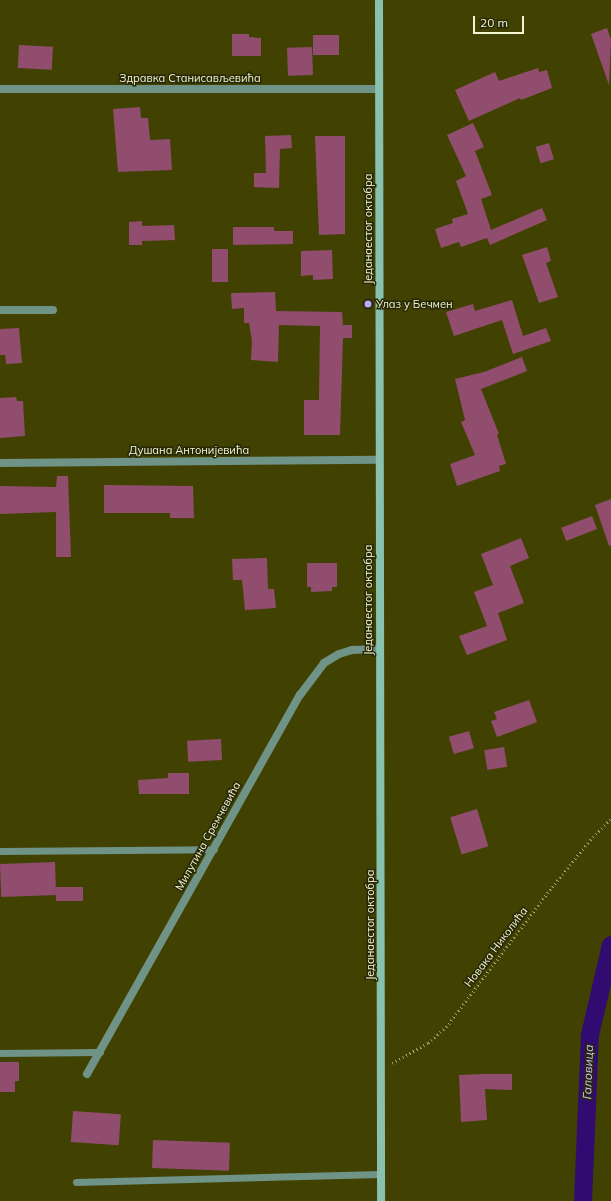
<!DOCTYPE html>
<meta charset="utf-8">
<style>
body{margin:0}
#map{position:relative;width:611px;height:1201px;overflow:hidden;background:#414202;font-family:Mulish,sans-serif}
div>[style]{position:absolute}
.canal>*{height:18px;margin:-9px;padding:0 9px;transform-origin:9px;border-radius:9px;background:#310b6f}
.building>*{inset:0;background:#904d6d;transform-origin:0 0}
.path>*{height:2.5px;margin-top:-1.25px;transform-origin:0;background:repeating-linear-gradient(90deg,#9fa16f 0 1px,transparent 0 4px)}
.service>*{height:7px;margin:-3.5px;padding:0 3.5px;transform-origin:3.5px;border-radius:3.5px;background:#6f9386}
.minor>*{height:8px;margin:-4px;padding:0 4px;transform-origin:4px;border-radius:4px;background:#6f9386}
.secondary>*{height:8px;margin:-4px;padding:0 4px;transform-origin:4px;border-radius:4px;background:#88c2ae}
.dots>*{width:11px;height:11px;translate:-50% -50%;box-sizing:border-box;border:2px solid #272807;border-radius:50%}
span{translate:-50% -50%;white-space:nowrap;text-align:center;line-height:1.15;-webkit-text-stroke:3px #272807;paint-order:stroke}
.street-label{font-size:11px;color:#f2f5cf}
.poi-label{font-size:11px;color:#f2f5cf}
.left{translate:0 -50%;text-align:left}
.water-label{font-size:12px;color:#cec7fb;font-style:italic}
.scale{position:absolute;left:473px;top:16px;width:51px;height:18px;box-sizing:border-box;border:2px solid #f2f5cf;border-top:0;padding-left:5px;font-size:12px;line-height:14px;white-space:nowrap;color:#f2f5cf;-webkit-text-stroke:3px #272807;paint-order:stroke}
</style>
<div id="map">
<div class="canal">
<div style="left:583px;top:1201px;width:166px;rotate:-87.6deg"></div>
<div style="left:590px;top:1035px;width:92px;rotate:-76.9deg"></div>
</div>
<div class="building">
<div style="clip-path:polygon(607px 28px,611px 40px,609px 85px,591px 34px)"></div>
<div style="clip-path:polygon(232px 34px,249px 34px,249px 37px,261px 38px,261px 56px,232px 56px)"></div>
<div style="left:313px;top:35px;width:26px;height:20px"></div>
<div style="left:19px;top:45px;width:34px;height:23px;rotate:3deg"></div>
<div style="left:312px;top:47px;width:28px;height:25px;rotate:88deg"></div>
<div style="clip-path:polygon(538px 68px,539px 72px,547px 70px,552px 88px,521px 100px,520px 98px,469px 121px,455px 90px,495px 72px,499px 81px)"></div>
<div style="clip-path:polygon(140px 107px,141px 118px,148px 118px,150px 140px,170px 139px,172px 170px,118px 172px,113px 109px)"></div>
<div style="clip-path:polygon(473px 123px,484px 147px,475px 151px,492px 195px,481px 199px,491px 230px,542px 208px,547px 220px,490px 245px,487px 238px,461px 247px,459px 242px,441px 248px,435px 229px,453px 223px,452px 219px,468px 214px,456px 181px,466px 176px,447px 135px)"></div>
<div style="clip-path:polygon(291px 135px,292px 148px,280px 149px,279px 188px,254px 187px,254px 173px,266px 173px,265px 136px)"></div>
<div style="clip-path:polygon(315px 136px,345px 136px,345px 234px,319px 235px)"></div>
<div style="left:549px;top:143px;width:17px;height:14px;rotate:73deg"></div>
<div style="clip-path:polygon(142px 221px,142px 226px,174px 225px,175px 240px,142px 241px,142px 245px,129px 245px,129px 222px)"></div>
<div style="clip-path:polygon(233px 227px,274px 227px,274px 231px,293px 231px,293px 244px,233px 245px)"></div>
<div style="clip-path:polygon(547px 247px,551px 261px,546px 263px,558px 297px,539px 303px,522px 255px)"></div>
<div style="left:212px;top:249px;width:16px;height:33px"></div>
<div style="clip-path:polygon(332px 250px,333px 279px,313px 280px,313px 275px,301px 276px,301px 251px)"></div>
<div style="clip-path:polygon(275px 292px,276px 311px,342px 312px,343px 325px,352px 325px,352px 338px,343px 338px,340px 435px,304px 435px,304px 400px,319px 400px,320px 326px,279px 325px,278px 362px,251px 360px,252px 341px,249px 323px,244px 323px,244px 308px,232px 309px,231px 293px)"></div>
<div style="clip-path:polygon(512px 300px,523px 336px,546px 328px,551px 341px,513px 354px,502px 320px,454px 336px,446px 312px,473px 304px,475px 311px)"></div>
<div style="clip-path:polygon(19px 328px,22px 363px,6px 364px,5px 355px,0 355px,0 329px)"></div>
<div style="clip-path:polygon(522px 357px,527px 371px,481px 389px,499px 434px,497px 435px,506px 464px,499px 466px,500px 471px,457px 486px,450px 464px,475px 455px,461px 422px,465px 420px,455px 379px,484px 372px)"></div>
<div style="clip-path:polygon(16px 397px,17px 401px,23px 401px,25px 436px,0 438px,0 398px)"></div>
<div style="clip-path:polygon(57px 476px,68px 476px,71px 557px,56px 557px,56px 512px,0 514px,0 486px,56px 487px)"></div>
<div style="clip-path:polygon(104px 485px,193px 486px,194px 518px,170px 518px,170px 513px,104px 513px)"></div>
<div style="clip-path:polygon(611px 499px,611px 545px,609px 546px,595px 505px)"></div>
<div style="left:592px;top:516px;width:14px;height:33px;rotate:69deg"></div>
<div style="clip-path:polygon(521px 538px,529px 558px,510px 566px,524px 603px,498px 613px,507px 640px,467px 655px,459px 636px,487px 626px,474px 592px,493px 585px,481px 554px)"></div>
<div style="clip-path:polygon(267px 558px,268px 589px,274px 589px,276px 608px,245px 610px,242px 580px,233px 580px,232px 559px)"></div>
<div style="clip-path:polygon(307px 563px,337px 563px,337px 587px,332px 587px,332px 591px,311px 592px,311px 587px,307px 587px)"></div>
<div style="clip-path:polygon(529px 700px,537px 722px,497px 737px,491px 721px,497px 719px,494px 712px)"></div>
<div style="left:469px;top:731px;width:18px;height:21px;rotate:74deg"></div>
<div style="left:221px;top:739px;width:21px;height:34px;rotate:87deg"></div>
<div style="left:504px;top:747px;width:20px;height:20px;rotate:81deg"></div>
<div style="clip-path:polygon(168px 773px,189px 773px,189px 794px,139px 794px,138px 780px,168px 778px)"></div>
<div style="left:477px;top:809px;width:39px;height:28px;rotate:73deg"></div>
<div style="left:55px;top:862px;width:33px;height:55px;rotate:88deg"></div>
<div style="left:83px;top:887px;width:14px;height:27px;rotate:90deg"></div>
<div style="clip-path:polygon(0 1062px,19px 1062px,19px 1081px,15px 1081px,15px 1092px,0 1092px)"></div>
<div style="clip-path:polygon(481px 1074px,512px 1074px,512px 1090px,485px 1089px,487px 1120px,461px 1122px,459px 1075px)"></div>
<div style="left:73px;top:1111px;width:48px;height:31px;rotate:4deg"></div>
<div style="left:153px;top:1140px;width:77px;height:28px;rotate:2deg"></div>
</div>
<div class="path">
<div style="left:392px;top:1063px;width:41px;rotate:-29.1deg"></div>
<div style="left:428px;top:1043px;width:24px;rotate:-42deg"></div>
<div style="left:446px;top:1027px;width:176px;rotate:-52.9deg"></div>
<div style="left:552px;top:887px;width:60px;rotate:-51deg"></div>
<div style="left:590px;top:840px;width:30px;rotate:-46deg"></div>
</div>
<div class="service">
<div style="left:0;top:851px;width:214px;rotate:-0.5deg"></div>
<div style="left:0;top:1053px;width:100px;rotate:-0.6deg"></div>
<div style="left:76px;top:1182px;width:305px;rotate:-1.5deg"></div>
</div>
<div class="minor">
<div style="left:0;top:89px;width:379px"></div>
<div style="left:0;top:310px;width:53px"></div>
<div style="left:0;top:463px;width:379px;rotate:-0.5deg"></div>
<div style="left:87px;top:1074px;width:435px;rotate:-60.7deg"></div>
<div style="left:300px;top:695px;width:40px;rotate:-53deg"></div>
<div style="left:324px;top:663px;width:17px;rotate:-31deg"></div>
<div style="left:339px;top:654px;width:14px;rotate:-17deg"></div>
<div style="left:352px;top:650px;width:27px;rotate:-2deg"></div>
</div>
<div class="secondary">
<div style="left:379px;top:0;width:1201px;rotate:89.9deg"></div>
</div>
<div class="dots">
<div style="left:368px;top:304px;background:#b7abf8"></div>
</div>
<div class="street-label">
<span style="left:190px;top:78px">Здравка Станисављевића</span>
<span style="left:368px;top:229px;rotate:-90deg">Једанаестог октобра</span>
<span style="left:189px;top:450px">Душана Антонијевића</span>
<span style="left:368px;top:600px;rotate:-90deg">Једанаестог октобра</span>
<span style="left:208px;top:836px;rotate:-61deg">Милутина Сремчевића</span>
<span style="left:370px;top:925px;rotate:-90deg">Једанаестог октобра</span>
<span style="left:496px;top:947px;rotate:-53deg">Новака Николића</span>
</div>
<div class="poi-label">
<span class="left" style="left:376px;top:304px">Улаз у Бечмен</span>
</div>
<div class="water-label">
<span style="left:588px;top:1072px;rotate:-88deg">Галовица</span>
</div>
<div class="scale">20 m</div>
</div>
